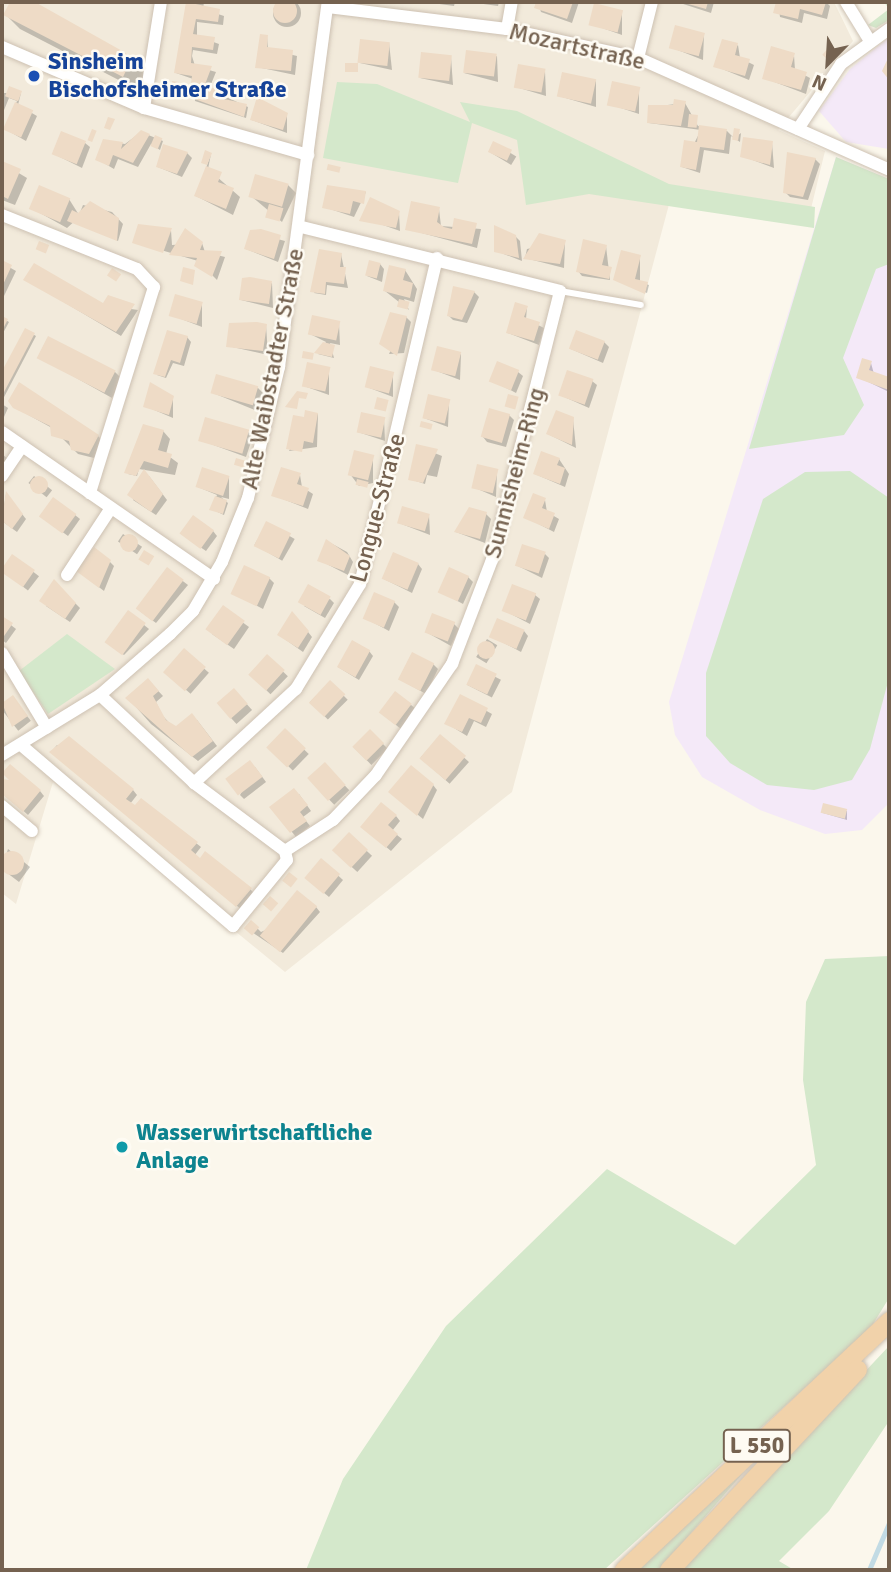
<!DOCTYPE html>
<meta charset="utf-8">
<style>
body{margin:0}
#map{position:relative;width:891px;height:1572px;overflow:hidden;background:#fbf7ec;font-family:Signika,sans-serif}
div>[style]{position:absolute}
.residential>*{inset:0;background:#f2eadb}
.education>*{inset:0;background:#f4e9f8}
.green>*{inset:0;background:#d4e8cb}
.shadow>*{inset:0;background:#0003;transform-origin:0 0}
.round{border-radius:50%}
.stream>*{height:4.5px;margin:-2.25px;padding:0 2.25px;transform-origin:2.25px;border-radius:2.25px;background:#c2dbe4}
.building>*{inset:0;background:#eedbc6;transform-origin:0 0}
.roads{filter:drop-shadow(0 0 2px #cdc1b2) drop-shadow(0 0 2px #cdc1b2)}
.service>*{height:6px;margin:-3px;padding:0 3px;transform-origin:3px;border-radius:3px;background:#fff}
.minor>*{height:12px;margin:-6px;padding:0 6px;transform-origin:6px;border-radius:6px;background:#fff}
.trunk>*{height:19px;margin:-9.5px;padding:0 9.5px;transform-origin:9.5px;border-radius:9.5px;background:#f1d2aa}
.dots>*{width:19px;height:19px;translate:-50% -50%;box-sizing:border-box;border:4px solid #fefbf3;border-radius:50%}
span{translate:-50% -50%;white-space:nowrap;text-align:center;line-height:1.15;-webkit-text-stroke:5px #fefbf3;paint-order:stroke}
.shield-label span{padding:2px 5px;background:#fefbf3;border:2px solid;border-radius:5px;-webkit-text-stroke-width:0}
.shield-label{font-size:23px;color:#756250;font-weight:700}
.street-label{font-size:24px;color:#756250}
.transit-label{font-size:24px;color:#164399;font-weight:700}
.left{translate:0 -50%;text-align:left}
.culture-label{font-size:24px;color:#0d838f;font-weight:700}
.frame{position:absolute;inset:0;border:4px solid #756250;pointer-events:none}
.north{position:absolute;left:793px;top:28px;width:70px;height:70px;-webkit-text-stroke:5px #fefbf3;paint-order:stroke;rotate:204deg;font-size:19px;font-weight:700;line-height:28px;text-align:center;color:#756250}
.north::after{content:'';display:block;margin:auto;width:24px;height:32px;background:#756250;clip-path:polygon(50% 0,100% 100%,50% 72%,0 100%)}
</style>
<div id="map">
<div class="residential">
<div style="clip-path:polygon(2px 2px,834px 2px,853px 41px,778px 130px,825px 151px,809px 217px,671px 197px,512px 792px,285px 972px,53px 782px,16px 904px,2px 893px)"></div>
</div>
<div class="education">
<div style="clip-path:polygon(889px 37px,889px 149px,846px 142px,819px 111px,850px 69px)"></div>
<div style="clip-path:polygon(836px 157px,889px 179px,889px 803px,862px 830px,825px 834px,760px 810px,702px 777px,675px 735px,669px 702px)"></div>
</div>
<div class="green">
<div style="clip-path:polygon(884px 2px,889px 2px,889px 20px,876px 28px,868px 25px,889px 9px)"></div>
<div style="clip-path:polygon(337px 82px,377px 84px,470px 122px,460px 102px,517px 111px,669px 184px,815px 207px,814px 228px,589px 194px,526px 205px,517px 140px,472px 123px,458px 183px,323px 158px)"></div>
<div style="clip-path:polygon(836px 157px,889px 179px,889px 264px,876px 269px,843px 358px,864px 405px,844px 435px,749px 449px)"></div>
<div style="clip-path:polygon(850px 471px,889px 498px,889px 678px,870px 749px,852px 780px,814px 790px,767px 785px,730px 763px,706px 736px,706px 673px,763px 499px,805px 472px)"></div>
<div style="clip-path:polygon(67px 634px,115px 669px,48px 714px,19px 671px)"></div>
<div style="clip-path:polygon(889px 956px,889px 1298px,870px 1329px,604px 1570px,306px 1570px,343px 1479px,446px 1326px,607px 1169px,735px 1245px,816px 1165px,803px 1080px,806px 1002px,825px 959px)"></div>
<div style="clip-path:polygon(889px 1346px,887px 1424px,829px 1511px,779px 1561px,794px 1570px,679px 1570px)"></div>
<div style="clip-path:polygon(743px 1473px,659px 1570px,633px 1570px,668px 1538px)"></div>
</div>
<div class="shadow">
<div class="round" style="left:273px;top:-1px;width:28px;height:28px"></div>
<div style="clip-path:polygon(12px 2px,26px 2px,131px 60px,146px 75px,138px 90px,20px 29px,5px 14px)"></div>
<div style="clip-path:polygon(187px 2px,204px 2px,203px 9px,224px 16px,223px 25px,197px 22px,197px 36px,219px 44px,217px 54px,193px 50px,192px 56px,195px 66px,216px 72px,209px 89px,248px 107px,246px 118px,195px 101px,193px 79px,176px 73px)"></div>
<div style="clip-path:polygon(425px 2px,455px 2px,454px 6px)"></div>
<div style="clip-path:polygon(469px 2px,499px 2px,498px 6px)"></div>
<div style="clip-path:polygon(538px 2px,579px 2px,572px 23px,541px 12px)"></div>
<div style="clip-path:polygon(677px 2px,714px 2px,711px 13px)"></div>
<div style="clip-path:polygon(778px 2px,826px 2px,830px 6px,827px 19px,804px 13px,802px 23px,780px 17px)"></div>
<div style="clip-path:polygon(622px 11px,622px 35px,591px 24px)"></div>
<div style="clip-path:polygon(704px 34px,703px 60px,670px 47px)"></div>
<div style="clip-path:polygon(267px 37px,268px 49px,297px 56px,295px 75px,257px 67px)"></div>
<div style="clip-path:polygon(389px 43px,392px 70px,360px 63px)"></div>
<div style="clip-path:polygon(738px 45px,740px 58px,754px 65px,749px 80px,715px 66px)"></div>
<div style="clip-path:polygon(794px 55px,795px 70px,810px 78px,806px 94px,764px 78px)"></div>
<div style="clip-path:polygon(497px 56px,498px 82px,464px 73px)"></div>
<div style="clip-path:polygon(451px 57px,453px 85px,420px 78px)"></div>
<div style="clip-path:polygon(545px 71px,546px 96px,516px 87px)"></div>
<div style="clip-path:polygon(596px 81px,596px 107px,559px 96px)"></div>
<div style="clip-path:polygon(639px 89px,639px 114px,609px 104px)"></div>
<div style="clip-path:polygon(2px 93px,21px 93px,18px 105px,37px 116px,26px 141px,5px 129px,17px 101px,9px 98px,2px 115px)"></div>
<div style="clip-path:polygon(685px 103px,698px 126px,727px 131px,734px 138px,741px 133px,740px 142px,731px 136px,729px 154px,704px 150px,700px 173px,682px 167px,701px 130px,649px 123px,650px 107px)"></div>
<div style="clip-path:polygon(287px 114px,287px 133px,252px 120px)"></div>
<div style="clip-path:polygon(141px 132px,163px 141px,160px 150px,151px 144px,138px 167px,118px 159px,114px 169px,97px 159px,105px 141px,125px 144px)"></div>
<div style="clip-path:polygon(85px 143px,90px 147px,82px 168px,54px 154px)"></div>
<div style="left:494px;top:143px;width:26px;height:10px;rotate:31deg"></div>
<div style="clip-path:polygon(772px 143px,774px 168px,742px 156px)"></div>
<div style="clip-path:polygon(187px 153px,192px 158px,182px 177px,158px 167px)"></div>
<div style="clip-path:polygon(211px 154px,208px 169px,240px 197px,233px 215px,196px 196px)"></div>
<div style="clip-path:polygon(815px 159px,820px 164px,808px 200px,790px 197px,785px 192px)"></div>
<div style="clip-path:polygon(2px 163px,27px 178px,15px 205px,2px 200px)"></div>
<div style="clip-path:polygon(288px 185px,296px 193px,282px 222px,251px 196px)"></div>
<div style="clip-path:polygon(366px 192px,354px 217px,324px 207px)"></div>
<div style="clip-path:polygon(69px 199px,79px 215px,83px 205px,112px 212px,123px 224px,118px 241px,77px 219px,67px 228px,31px 208px)"></div>
<div style="clip-path:polygon(439px 209px,441px 226px,481px 229px,477px 248px,407px 229px)"></div>
<div style="clip-path:polygon(399px 213px,400px 231px,366px 219px)"></div>
<div style="clip-path:polygon(171px 230px,172px 245px,202px 243px,205px 252px,225px 257px,217px 280px,198px 261px,134px 242px)"></div>
<div style="clip-path:polygon(251px 232px,285px 241px,278px 262px,246px 249px)"></div>
<div style="clip-path:polygon(515px 236px,520px 241px,522px 261px,496px 251px)"></div>
<div style="clip-path:polygon(565px 241px,564px 268px,525px 258px,527px 249px)"></div>
<div style="clip-path:polygon(606px 246px,610px 280px,582px 276px,578px 271px)"></div>
<div style="clip-path:polygon(341px 254px,348px 288px,327px 285px,326px 295px,314px 293px)"></div>
<div style="clip-path:polygon(640px 256px,640px 282px,649px 285px,647px 293px,615px 280px)"></div>
<div style="clip-path:polygon(2px 263px,16px 271px,4px 296px,2px 295px)"></div>
<div style="clip-path:polygon(380px 264px,384px 269px,382px 282px,367px 276px)"></div>
<div style="clip-path:polygon(405px 270px,417px 289px,414px 302px,404px 299px,409px 310px,385px 291px)"></div>
<div style="clip-path:polygon(25px 279px,104px 305px,138px 310px,121px 336px)"></div>
<div style="clip-path:polygon(272px 283px,273px 308px,241px 300px)"></div>
<div style="clip-path:polygon(474px 292px,479px 297px,467px 323px,453px 320px,449px 316px)"></div>
<div style="clip-path:polygon(202px 304px,202px 327px,171px 315px)"></div>
<div style="clip-path:polygon(527px 307px,526px 319px,544px 328px,539px 345px,508px 333px)"></div>
<div style="clip-path:polygon(406px 317px,411px 322px,404px 353px,389px 354px)"></div>
<div style="clip-path:polygon(2px 318px,9px 322px,2px 335px)"></div>
<div style="clip-path:polygon(339px 323px,340px 345px,330px 343px,334px 358px,318px 354px,326px 342px,310px 334px)"></div>
<div style="clip-path:polygon(266px 325px,268px 355px,228px 346px)"></div>
<div style="clip-path:polygon(25px 330px,36px 336px,2px 401px,2px 375px)"></div>
<div style="clip-path:polygon(187px 337px,191px 342px,184px 366px,173px 363px,166px 378px,157px 375px)"></div>
<div style="clip-path:polygon(604px 342px,609px 347px,603px 363px,571px 349px)"></div>
<div style="clip-path:polygon(461px 354px,460px 380px,434px 370px)"></div>
<div style="clip-path:polygon(39px 357px,115px 372px,122px 379px,112px 398px)"></div>
<div style="clip-path:polygon(871px 363px,874px 374px,889px 379px,889px 392px,858px 377px)"></div>
<div style="clip-path:polygon(329px 368px,329px 395px,304px 386px)"></div>
<div style="clip-path:polygon(518px 372px,523px 376px,516px 393px,491px 380px)"></div>
<div style="clip-path:polygon(393px 373px,393px 397px,367px 387px)"></div>
<div style="clip-path:polygon(592px 381px,597px 385px,589px 408px,560px 395px)"></div>
<div style="clip-path:polygon(257px 387px,265px 395px,260px 412px,213px 393px)"></div>
<div style="clip-path:polygon(173px 397px,173px 418px,145px 406px)"></div>
<div style="clip-path:polygon(449px 401px,448px 427px,424px 418px)"></div>
<div style="clip-path:polygon(2px 404px,8px 408px,4px 417px,2px 415px)"></div>
<div style="clip-path:polygon(14px 407px,98px 436px,103px 441px,94px 458px,78px 454px,52px 428px)"></div>
<div style="clip-path:polygon(318px 414px,317px 447px,289px 451px,305px 419px)"></div>
<div style="clip-path:polygon(509px 415px,514px 420px,506px 447px,487px 442px,483px 437px)"></div>
<div style="clip-path:polygon(384px 419px,385px 441px,358px 432px)"></div>
<div style="clip-path:polygon(573px 419px,576px 448px,548px 434px)"></div>
<div style="clip-path:polygon(163px 431px,170px 439px,166px 454px,178px 463px,175px 475px,139px 469px,137px 476px,128px 474px)"></div>
<div style="clip-path:polygon(248px 432px,253px 436px,246px 457px,200px 440px)"></div>
<div style="clip-path:polygon(417px 446px,442px 456px,437px 477px,427px 475px,425px 484px,410px 479px)"></div>
<div style="clip-path:polygon(2px 454px,9px 460px,2px 470px)"></div>
<div style="clip-path:polygon(373px 457px,373px 483px,359px 486px,350px 474px)"></div>
<div style="clip-path:polygon(559px 459px,569px 474px,565px 487px,535px 474px)"></div>
<div style="clip-path:polygon(497px 471px,496px 497px,473px 487px)"></div>
<div style="clip-path:polygon(300px 475px,302px 487px,313px 494px,308px 509px,273px 495px)"></div>
<div style="left:34px;top:476px;width:23px;height:9px;rotate:38deg"></div>
<div style="clip-path:polygon(149px 476px,167px 500px,156px 515px,133px 500px)"></div>
<div style="clip-path:polygon(229px 477px,229px 499px,221px 497px,228px 503px,224px 515px,211px 509px,217px 495px,198px 487px)"></div>
<div style="clip-path:polygon(6px 494px,26px 519px,17px 532px,2px 521px)"></div>
<div style="clip-path:polygon(545px 500px,547px 512px,559px 519px,554px 532px,525px 517px)"></div>
<div style="clip-path:polygon(486px 514px,491px 519px,485px 543px,456px 532px)"></div>
<div style="clip-path:polygon(75px 515px,80px 519px,68px 536px,46px 520px)"></div>
<div style="clip-path:polygon(429px 515px,430px 535px,399px 523px)"></div>
<div style="left:267px;top:523px;width:32px;height:25px;rotate:30deg"></div>
<div style="clip-path:polygon(213px 531px,217px 536px,206px 551px,187px 538px)"></div>
<div style="left:123px;top:534px;width:23px;height:9px;rotate:34deg"></div>
<div style="clip-path:polygon(327px 541px,347px 552px,353px 562px,348px 575px,319px 560px)"></div>
<div style="clip-path:polygon(545px 554px,549px 558px,542px 578px,516px 565px)"></div>
<div style="left:13px;top:556px;width:33px;height:18px;rotate:38deg"></div>
<div style="clip-path:polygon(109px 561px,114px 566px,104px 591px,83px 575px)"></div>
<div style="clip-path:polygon(418px 564px,422px 569px,412px 593px,384px 579px)"></div>
<div style="clip-path:polygon(167px 569px,188px 585px,156px 623px,140px 611px)"></div>
<div style="clip-path:polygon(468px 577px,473px 582px,463px 604px,441px 592px)"></div>
<div style="clip-path:polygon(269px 578px,274px 583px,263px 609px,234px 594px)"></div>
<div style="clip-path:polygon(54px 582px,80px 608px,70px 622px,46px 606px)"></div>
<div style="clip-path:polygon(535px 595px,540px 599px,530px 624px,503px 610px)"></div>
<div style="clip-path:polygon(330px 599px,334px 603px,325px 618px,304px 606px)"></div>
<div style="clip-path:polygon(394px 602px,399px 607px,389px 631px,365px 618px)"></div>
<div style="clip-path:polygon(223px 608px,249px 627px,234px 649px,212px 634px)"></div>
<div style="clip-path:polygon(129px 613px,149px 629px,124px 655px,108px 643px)"></div>
<div style="clip-path:polygon(2px 618px,16px 629px,6px 643px,2px 640px)"></div>
<div style="clip-path:polygon(297px 618px,312px 637px,303px 652px,279px 635px)"></div>
<div style="clip-path:polygon(454px 624px,459px 629px,451px 646px,426px 632px)"></div>
<div style="clip-path:polygon(524px 631px,528px 636px,521px 652px,491px 636px)"></div>
<div style="left:487px;top:639px;width:12px;height:21px;rotate:31deg"></div>
<div style="left:184px;top:651px;width:33px;height:28px;rotate:41deg"></div>
<div style="clip-path:polygon(369px 651px,373px 656px,359px 680px,338px 667px)"></div>
<div style="left:267px;top:656px;width:29px;height:25px;rotate:44deg"></div>
<div style="clip-path:polygon(433px 664px,438px 669px,426px 694px,401px 680px)"></div>
<div style="left:476px;top:667px;width:28px;height:20px;rotate:27deg"></div>
<div style="clip-path:polygon(148px 680px,163px 696px,156px 702px,162px 715px,175px 729px,197px 720px,217px 746px,198px 761px,151px 724px,128px 698px)"></div>
<div style="left:330px;top:682px;width:25px;height:28px;rotate:45deg"></div>
<div style="left:234px;top:690px;width:27px;height:21px;rotate:48deg"></div>
<div style="clip-path:polygon(460px 696px,492px 714px,486px 727px,474px 721px,467px 736px,446px 723px)"></div>
<div style="left:13px;top:698px;width:29px;height:16px;rotate:52deg"></div>
<div style="clip-path:polygon(411px 705px,416px 709px,401px 729px,386px 717px)"></div>
<div style="left:285px;top:731px;width:33px;height:23px;rotate:44deg"></div>
<div style="left:370px;top:731px;width:25px;height:23px;rotate:45deg"></div>
<div style="left:440px;top:736px;width:39px;height:29px;rotate:42deg"></div>
<div style="clip-path:polygon(57px 745px,133px 790px,137px 795px,130px 804px,196px 843px,201px 847px,194px 856px,250px 889px,255px 894px,242px 910px,51px 752px)"></div>
<div style="left:325px;top:765px;width:35px;height:21px;rotate:46deg"></div>
<div style="clip-path:polygon(255px 767px,266px 782px,244px 799px,240px 795px)"></div>
<div style="clip-path:polygon(2px 782px,40px 791px,44px 796px,28px 815px,2px 792px)"></div>
<div style="clip-path:polygon(433px 785px,437px 790px,423px 819px,395px 796px)"></div>
<div style="clip-path:polygon(299px 794px,311px 811px,303px 817px,310px 826px,296px 837px,272px 807px)"></div>
<div style="clip-path:polygon(847px 811px,847px 820px,823px 813px)"></div>
<div style="clip-path:polygon(396px 816px,400px 821px,392px 831px,402px 839px,391px 851px,367px 831px)"></div>
<div style="left:349px;top:835px;width:31px;height:22px;rotate:42deg"></div>
<div style="clip-path:polygon(8px 849px,30px 867px,19px 882px,2px 869px)"></div>
<div style="clip-path:polygon(321px 860px,343px 880px,329px 897px,311px 882px)"></div>
<div style="clip-path:polygon(316px 907px,320px 912px,283px 953px,246px 928px,251px 922px,261px 932px)"></div>
</div>
<div class="stream">
<div style="left:869px;top:1570px;width:51px;rotate:-66.9deg"></div>
</div>
<div class="building">
<div class="round" style="left:273px;top:-1px;width:24px;height:24px"></div>
<div style="clip-path:polygon(10px 2px,35px 2px,124px 52px,132px 58px,123px 77px,3px 15px)"></div>
<div style="clip-path:polygon(186px 2px,220px 9px,218px 22px,196px 19px,193px 34px,215px 37px,213px 50px,192px 47px,191px 63px,212px 66px,204px 87px,226px 90px,224px 99px,247px 104px,244px 117px,189px 97px,192px 76px,174px 73px)"></div>
<div style="clip-path:polygon(536px 2px,573px 2px,567px 19px,534px 8px)"></div>
<div style="clip-path:polygon(681px 2px,708px 2px,706px 9px)"></div>
<div style="clip-path:polygon(776px 2px,826px 2px,822px 15px,800px 9px,798px 19px,773px 13px)"></div>
<div style="left:594px;top:3px;width:30px;height:23px;rotate:14deg"></div>
<div style="left:675px;top:25px;width:31px;height:24px;rotate:15deg"></div>
<div style="clip-path:polygon(260px 34px,268px 35px,267px 47px,293px 50px,291px 71px,255px 68px)"></div>
<div style="left:360px;top:39px;width:30px;height:24px;rotate:6deg"></div>
<div style="clip-path:polygon(722px 39px,738px 43px,735px 55px,750px 59px,745px 76px,713px 67px)"></div>
<div style="left:831px;top:45px;width:12px;height:13px;rotate:42deg"></div>
<div style="clip-path:polygon(771px 46px,795px 53px,791px 67px,807px 72px,801px 90px,762px 79px)"></div>
<div style="left:466px;top:50px;width:31px;height:23px;rotate:7deg"></div>
<div style="left:421px;top:52px;width:31px;height:26px;rotate:6deg"></div>
<div style="clip-path:polygon(889px 56px,889px 80px,882px 71px)"></div>
<div style="left:345px;top:63px;width:13px;height:9px"></div>
<div style="left:518px;top:64px;width:28px;height:24px;rotate:10deg"></div>
<div style="left:562px;top:72px;width:35px;height:25px;rotate:12deg"></div>
<div style="left:172px;top:81px;width:7px;height:12px;rotate:8deg"></div>
<div style="left:612px;top:81px;width:29px;height:25px;rotate:12deg"></div>
<div style="left:9px;top:86px;width:14px;height:11px;rotate:21deg"></div>
<div style="clip-path:polygon(257px 97px,288px 113px,283px 130px,250px 120px)"></div>
<div style="clip-path:polygon(674px 99px,686px 101px,681px 126px,647px 123px,648px 105px,673px 105px)"></div>
<div style="left:15px;top:102px;width:20px;height:30px;rotate:24deg"></div>
<div style="left:689px;top:114px;width:9px;height:13px;rotate:6deg"></div>
<div style="clip-path:polygon(108px 117px,115px 119px,110px 130px,104px 128px)"></div>
<div style="clip-path:polygon(699px 125px,727px 129px,724px 150px,700px 147px,696px 170px,680px 167px,684px 140px,697px 142px)"></div>
<div style="left:734px;top:128px;width:6px;height:12px;rotate:9deg"></div>
<div style="left:92px;top:129px;width:5px;height:12px;rotate:22deg"></div>
<div style="clip-path:polygon(141px 130px,150px 134px,133px 163px,113px 155px,109px 166px,95px 160px,103px 139px,123px 142px,121px 149px)"></div>
<div style="left:61px;top:131px;width:27px;height:25px;rotate:22deg"></div>
<div style="left:155px;top:135px;width:8px;height:12px;rotate:23deg"></div>
<div style="clip-path:polygon(743px 137px,773px 141px,770px 165px,740px 157px)"></div>
<div style="left:493px;top:141px;width:21px;height:12px;rotate:25deg"></div>
<div style="clip-path:polygon(163px 144px,188px 152px,177px 174px,156px 167px)"></div>
<div style="clip-path:polygon(205px 150px,212px 153px,207px 165px,201px 163px)"></div>
<div style="clip-path:polygon(787px 152px,816px 158px,803px 197px,783px 193px)"></div>
<div style="clip-path:polygon(2px 161px,21px 169px,8px 199px,2px 196px)"></div>
<div style="left:328px;top:164px;width:13px;height:6px;rotate:13deg"></div>
<div style="clip-path:polygon(206px 166px,222px 172px,218px 182px,234px 188px,226px 209px,194px 196px)"></div>
<div style="left:255px;top:174px;width:35px;height:24px;rotate:16deg"></div>
<div style="left:39px;top:185px;width:34px;height:26px;rotate:23deg"></div>
<div style="clip-path:polygon(327px 185px,366px 191px,364px 204px,353px 201px,350px 214px,322px 208px)"></div>
<div style="clip-path:polygon(370px 197px,400px 211px,396px 228px,359px 221px)"></div>
<div style="clip-path:polygon(90px 201px,119px 218px,117px 241px,67px 221px,72px 210px,78px 213px)"></div>
<div style="clip-path:polygon(411px 201px,440px 207px,437px 222px,444px 227px,452px 229px,454px 218px,477px 223px,472px 244px,405px 230px)"></div>
<div style="left:269px;top:204px;width:15px;height:14px;rotate:16deg"></div>
<div style="clip-path:polygon(138px 224px,172px 228px,163px 253px,132px 243px)"></div>
<div style="clip-path:polygon(494px 225px,516px 235px,519px 258px,494px 252px)"></div>
<div style="clip-path:polygon(185px 228px,203px 242px,200px 250px,222px 251px,212px 277px,194px 266px,197px 258px,169px 255px)"></div>
<div style="clip-path:polygon(261px 229px,281px 235px,274px 259px,244px 249px,250px 230px)"></div>
<div style="clip-path:polygon(539px 233px,566px 240px,560px 264px,523px 259px)"></div>
<div style="clip-path:polygon(583px 239px,607px 245px,602px 265px,612px 267px,609px 279px,576px 272px)"></div>
<div style="left:39px;top:241px;width:11px;height:9px;rotate:22deg"></div>
<div style="clip-path:polygon(319px 249px,342px 253px,340px 267px,346px 267px,344px 284px,326px 282px,325px 294px,310px 292px)"></div>
<div style="clip-path:polygon(621px 250px,641px 255px,635px 279px,648px 282px,645px 294px,613px 280px)"></div>
<div style="clip-path:polygon(2px 260px,12px 265px,2px 287px)"></div>
<div style="left:369px;top:260px;width:12px;height:16px;rotate:14deg"></div>
<div style="clip-path:polygon(34px 263px,103px 303px,108px 295px,135px 304px,116px 332px,23px 280px)"></div>
<div style="clip-path:polygon(389px 265px,406px 269px,403px 280px,413px 283px,410px 298px,383px 291px)"></div>
<div style="clip-path:polygon(183px 267px,195px 270px,193px 285px,180px 281px)"></div>
<div style="left:112px;top:268px;width:11px;height:9px;rotate:34deg"></div>
<div style="clip-path:polygon(250px 277px,272px 281px,269px 304px,239px 300px,242px 278px)"></div>
<div style="clip-path:polygon(453px 286px,475px 291px,462px 320px,447px 316px)"></div>
<div style="left:175px;top:294px;width:29px;height:23px;rotate:16deg"></div>
<div style="left:399px;top:299px;width:11px;height:8px;rotate:15deg"></div>
<div style="clip-path:polygon(515px 302px,528px 306px,524px 317px,540px 322px,534px 341px,506px 333px)"></div>
<div style="clip-path:polygon(390px 312px,407px 316px,397px 356px,379px 344px)"></div>
<div style="left:312px;top:315px;width:29px;height:20px;rotate:12deg"></div>
<div style="clip-path:polygon(2px 316px,8px 319px,2px 331px)"></div>
<div style="clip-path:polygon(257px 322px,267px 324px,263px 351px,226px 347px,229px 323px)"></div>
<div style="clip-path:polygon(25px 328px,35px 333px,2px 396px,2px 371px)"></div>
<div style="clip-path:polygon(167px 330px,188px 336px,180px 363px,171px 360px,165px 377px,153px 374px)"></div>
<div style="left:576px;top:330px;width:31px;height:20px;rotate:21deg"></div>
<div style="left:48px;top:336px;width:76px;height:25px;rotate:27deg"></div>
<div style="clip-path:polygon(323px 342px,335px 345px,332px 357px,314px 353px)"></div>
<div style="left:437px;top:346px;width:25px;height:25px;rotate:14deg"></div>
<div style="left:303px;top:351px;width:11px;height:7px;rotate:10deg"></div>
<div style="clip-path:polygon(862px 358px,872px 361px,869px 370px,889px 377px,889px 390px,856px 378px)"></div>
<div style="left:497px;top:361px;width:24px;height:22px;rotate:22deg"></div>
<div style="left:307px;top:362px;width:24px;height:25px;rotate:12deg"></div>
<div style="left:370px;top:366px;width:25px;height:22px;rotate:14deg"></div>
<div style="left:567px;top:370px;width:28px;height:27px;rotate:19deg"></div>
<div style="left:216px;top:374px;width:44px;height:20px;rotate:16deg"></div>
<div style="clip-path:polygon(19px 382px,99px 435px,89px 454px,71px 450px,69px 441px,51px 436px,50px 426px,13px 408px,8px 401px)"></div>
<div style="clip-path:polygon(150px 382px,174px 396px,169px 415px,143px 407px)"></div>
<div style="clip-path:polygon(297px 391px,308px 393px,306px 399px,299px 398px,297px 409px,285px 407px)"></div>
<div style="left:428px;top:394px;width:23px;height:25px;rotate:13deg"></div>
<div style="left:508px;top:394px;width:11px;height:13px;rotate:15deg"></div>
<div style="left:377px;top:397px;width:12px;height:12px;rotate:14deg"></div>
<div style="left:489px;top:408px;width:22px;height:30px;rotate:16deg"></div>
<div style="clip-path:polygon(305px 410px,318px 413px,313px 443px,304px 441px,302px 452px,286px 449px,293px 415px,304px 417px)"></div>
<div style="clip-path:polygon(556px 410px,574px 417px,572px 445px,546px 434px)"></div>
<div style="left:361px;top:412px;width:25px;height:21px;rotate:12deg"></div>
<div style="left:205px;top:417px;width:46px;height:25px;rotate:16deg"></div>
<div style="left:421px;top:421px;width:12px;height:6px;rotate:14deg"></div>
<div style="clip-path:polygon(143px 424px,164px 430px,158px 450px,172px 454px,168px 468px,144px 461px,136px 476px,124px 473px)"></div>
<div style="clip-path:polygon(416px 444px,438px 449px,423px 483px,408px 480px)"></div>
<div style="left:354px;top:450px;width:21px;height:26px;rotate:14deg"></div>
<div style="clip-path:polygon(541px 451px,560px 458px,557px 465px,565px 468px,560px 484px,533px 474px)"></div>
<div style="left:236px;top:458px;width:14px;height:7px;rotate:17deg"></div>
<div style="left:477px;top:464px;width:22px;height:25px;rotate:13deg"></div>
<div style="left:202px;top:467px;width:29px;height:21px;rotate:18deg"></div>
<div style="clip-path:polygon(281px 467px,301px 473px,297px 484px,309px 488px,303px 506px,271px 496px)"></div>
<div style="clip-path:polygon(144px 469px,163px 494px,151px 512px,127px 495px)"></div>
<div class="round" style="left:30px;top:476px;width:18px;height:18px"></div>
<div style="left:357px;top:479px;width:12px;height:6px;rotate:14deg"></div>
<div style="clip-path:polygon(6px 491px,23px 514px,12px 529px,2px 521px)"></div>
<div style="clip-path:polygon(533px 493px,546px 498px,542px 508px,555px 513px,549px 529px,523px 518px)"></div>
<div style="clip-path:polygon(215px 496px,227px 500px,223px 514px,209px 510px)"></div>
<div style="left:53px;top:497px;width:29px;height:24px;rotate:36deg"></div>
<div style="left:402px;top:506px;width:29px;height:18px;rotate:16deg"></div>
<div style="clip-path:polygon(469px 507px,487px 512px,480px 539px,454px 532px)"></div>
<div style="left:193px;top:515px;width:26px;height:23px;rotate:36deg"></div>
<div style="left:266px;top:521px;width:28px;height:28px;rotate:26deg"></div>
<div class="round" style="left:120px;top:534px;width:18px;height:18px"></div>
<div style="clip-path:polygon(326px 539px,350px 556px,344px 571px,317px 561px)"></div>
<div style="left:522px;top:544px;width:25px;height:23px;rotate:18deg"></div>
<div style="clip-path:polygon(94px 547px,111px 560px,99px 588px,76px 571px)"></div>
<div style="left:144px;top:550px;width:12px;height:11px;rotate:31deg"></div>
<div style="left:393px;top:552px;width:28px;height:29px;rotate:23deg"></div>
<div style="left:12px;top:554px;width:28px;height:21px;rotate:35deg"></div>
<div style="left:244px;top:565px;width:29px;height:32px;rotate:25deg"></div>
<div style="left:167px;top:567px;width:21px;height:52px;rotate:37deg"></div>
<div style="left:449px;top:567px;width:22px;height:28px;rotate:24deg"></div>
<div style="clip-path:polygon(54px 579px,76px 603px,65px 619px,39px 601px)"></div>
<div style="left:308px;top:584px;width:26px;height:21px;rotate:29deg"></div>
<div style="left:512px;top:584px;width:26px;height:29px;rotate:21deg"></div>
<div style="left:374px;top:592px;width:23px;height:29px;rotate:23deg"></div>
<div style="left:223px;top:605px;width:27px;height:30px;rotate:36deg"></div>
<div style="left:128px;top:610px;width:22px;height:40px;rotate:36deg"></div>
<div style="clip-path:polygon(292px 611px,309px 631px,298px 648px,277px 635px)"></div>
<div style="left:432px;top:613px;width:25px;height:21px;rotate:21deg"></div>
<div style="clip-path:polygon(2px 616px,13px 623px,2px 639px)"></div>
<div style="left:497px;top:618px;width:30px;height:21px;rotate:23deg"></div>
<div style="left:352px;top:640px;width:21px;height:31px;rotate:29deg"></div>
<div class="round" style="left:477px;top:641px;width:18px;height:18px"></div>
<div style="left:184px;top:648px;width:29px;height:32px;rotate:41deg"></div>
<div style="left:412px;top:652px;width:25px;height:31px;rotate:27deg"></div>
<div style="left:267px;top:654px;width:24px;height:28px;rotate:42deg"></div>
<div style="left:476px;top:664px;width:23px;height:23px;rotate:25deg"></div>
<div style="clip-path:polygon(148px 678px,159px 691px,153px 696px,166px 720px,176px 726px,192px 713px,213px 741px,192px 757px,125px 698px)"></div>
<div style="left:330px;top:680px;width:21px;height:31px;rotate:43deg"></div>
<div style="left:234px;top:688px;width:21px;height:23px;rotate:49deg"></div>
<div style="left:395px;top:691px;width:21px;height:27px;rotate:37deg"></div>
<div style="clip-path:polygon(460px 694px,488px 708px,481px 723px,469px 718px,462px 732px,444px 724px)"></div>
<div style="clip-path:polygon(13px 695px,28px 716px,12px 727px,2px 703px)"></div>
<div style="left:285px;top:728px;width:29px;height:27px;rotate:44deg"></div>
<div style="left:370px;top:729px;width:20px;height:25px;rotate:45deg"></div>
<div style="left:440px;top:734px;width:34px;height:32px;rotate:40deg"></div>
<div style="clip-path:polygon(69px 736px,134px 789px,126px 799px,135px 805px,141px 798px,198px 842px,191px 850px,200px 858px,205px 851px,252px 888px,236px 907px,49px 752px)"></div>
<div style="left:250px;top:760px;width:21px;height:31px;rotate:53deg"></div>
<div style="left:325px;top:762px;width:31px;height:24px;rotate:48deg"></div>
<div style="clip-path:polygon(10px 764px,41px 790px,23px 812px,2px 794px,2px 779px,9px 780px,2px 773px)"></div>
<div style="clip-path:polygon(411px 765px,434px 784px,417px 816px,388px 792px)"></div>
<div style="clip-path:polygon(294px 788px,308px 805px,300px 812px,307px 821px,290px 833px,269px 807px)"></div>
<div style="clip-path:polygon(381px 802px,397px 815px,388px 825px,398px 834px,386px 848px,360px 827px)"></div>
<div style="left:823px;top:803px;width:25px;height:10px;rotate:14deg"></div>
<div style="left:349px;top:832px;width:26px;height:25px;rotate:43deg"></div>
<div class="round" style="left:0;top:851px;width:24px;height:24px"></div>
<div style="left:321px;top:858px;width:25px;height:26px;rotate:40deg"></div>
<div style="left:289px;top:872px;width:11px;height:11px;rotate:38deg"></div>
<div style="left:297px;top:890px;width:26px;height:59px;rotate:39deg"></div>
<div style="left:270px;top:896px;width:11px;height:11px;rotate:41deg"></div>
<div style="left:251px;top:920px;width:11px;height:11px;rotate:41deg"></div>
<div style="left:120px;top:1141px;width:10px;height:10px;rotate:24deg"></div>
</div>
<div class="roads">
<div class="service">
<div style="left:560px;top:291px;width:82px;rotate:9.8deg"></div>
</div>
<div class="minor">
<div style="left:846px;top:2px;width:46px;rotate:58.4deg"></div>
<div style="left:328px;top:7px;width:180px;rotate:7deg"></div>
<div style="left:507px;top:29px;width:134px;rotate:12.5deg"></div>
<div style="left:638px;top:58px;width:275px;rotate:24deg"></div>
<div style="left:507px;top:29px;width:27px;rotate:-80deg"></div>
<div style="left:2px;top:47px;width:155px;rotate:23.2deg"></div>
<div style="left:144px;top:108px;width:171px;rotate:16deg"></div>
<div style="left:638px;top:58px;width:58px;rotate:-76deg"></div>
<div style="left:144px;top:108px;width:107px;rotate:-80.9deg"></div>
<div style="left:798px;top:129px;width:78px;rotate:-56.5deg"></div>
<div style="left:841px;top:64px;width:59px;rotate:-36.1deg"></div>
<div style="left:2px;top:215px;width:145px;rotate:21.8deg"></div>
<div style="left:137px;top:269px;width:25px;rotate:47deg"></div>
<div style="left:154px;top:287px;width:216px;rotate:107.3deg"></div>
<div style="left:2px;top:432px;width:258px;rotate:34.7deg"></div>
<div style="left:2px;top:476px;width:36px;rotate:-56deg"></div>
<div style="left:67px;top:575px;width:80px;rotate:-56.7deg"></div>
<div style="left:2px;top:653px;width:87px;rotate:59deg"></div>
<div style="left:100px;top:695px;width:129px;rotate:43.1deg"></div>
<div style="left:194px;top:783px;width:114px;rotate:36.8deg"></div>
<div style="left:21px;top:745px;width:279px;rotate:40.5deg"></div>
<div style="left:233px;top:926px;width:85px;rotate:-50.7deg"></div>
<div style="left:287px;top:860px;width:9px;rotate:-103deg"></div>
<div style="left:285px;top:851px;width:57px;rotate:-32.9deg"></div>
<div style="left:333px;top:820px;width:62px;rotate:-46.3deg"></div>
<div style="left:376px;top:775px;width:135px;rotate:-55.6deg"></div>
<div style="left:452px;top:664px;width:111px;rotate:-69deg"></div>
<div style="left:492px;top:560px;width:277px;rotate:-75.8deg"></div>
<div style="left:560px;top:291px;width:267px;rotate:-166.1deg"></div>
<div style="left:2px;top:755px;width:115px;rotate:-31.5deg"></div>
<div style="left:100px;top:695px;width:93px;rotate:-41.1deg"></div>
<div style="left:170px;top:634px;width:33px;rotate:-45deg"></div>
<div style="left:193px;top:611px;width:57px;rotate:-59.4deg"></div>
<div style="left:222px;top:562px;width:69px;rotate:-67.9deg"></div>
<div style="left:248px;top:498px;width:135px;rotate:-76.7deg"></div>
<div style="left:279px;top:367px;width:368px;rotate:-82.4deg"></div>
<div style="left:194px;top:783px;width:139px;rotate:-42.7deg"></div>
<div style="left:296px;top:689px;width:123px;rotate:-58.6deg"></div>
<div style="left:360px;top:584px;width:335px;rotate:-76.7deg"></div>
<div style="left:2px;top:806px;width:39px;rotate:40deg"></div>
</div>
<div class="trunk">
<div style="left:624px;top:1570px;width:364px;rotate:-43.2deg"></div>
<div style="left:669px;top:1570px;width:275px;rotate:-46.9deg"></div>
</div>
</div>
<div class="dots">
<div style="left:34px;top:76px;background:#1a4fb4"></div>
<div style="left:122px;top:1147px;background:#0f9aa8"></div>
</div>
<div class="shield-label">
<span style="left:757px;top:1446px">L 550</span>
</div>
<div class="street-label">
<span style="left:577px;top:47px;rotate:13deg">Mozartstraße</span>
<span style="left:273px;top:369px;rotate:-79deg">Alte Waibstadter Straße</span>
<span style="left:515px;top:473px;rotate:-75deg">Sunnisheim-Ring</span>
<span style="left:378px;top:508px;rotate:-75deg">Longue-Straße</span>
</div>
<div class="transit-label">
<span class="left" style="left:48px;top:76px">Sinsheim<br>Bischofsheimer Straße</span>
</div>
<div class="culture-label">
<span class="left" style="left:136px;top:1147px">Wasserwirtschaftliche<br>Anlage</span>
</div>
<div class="frame"></div>
<div class="north">N</div>
</div>
